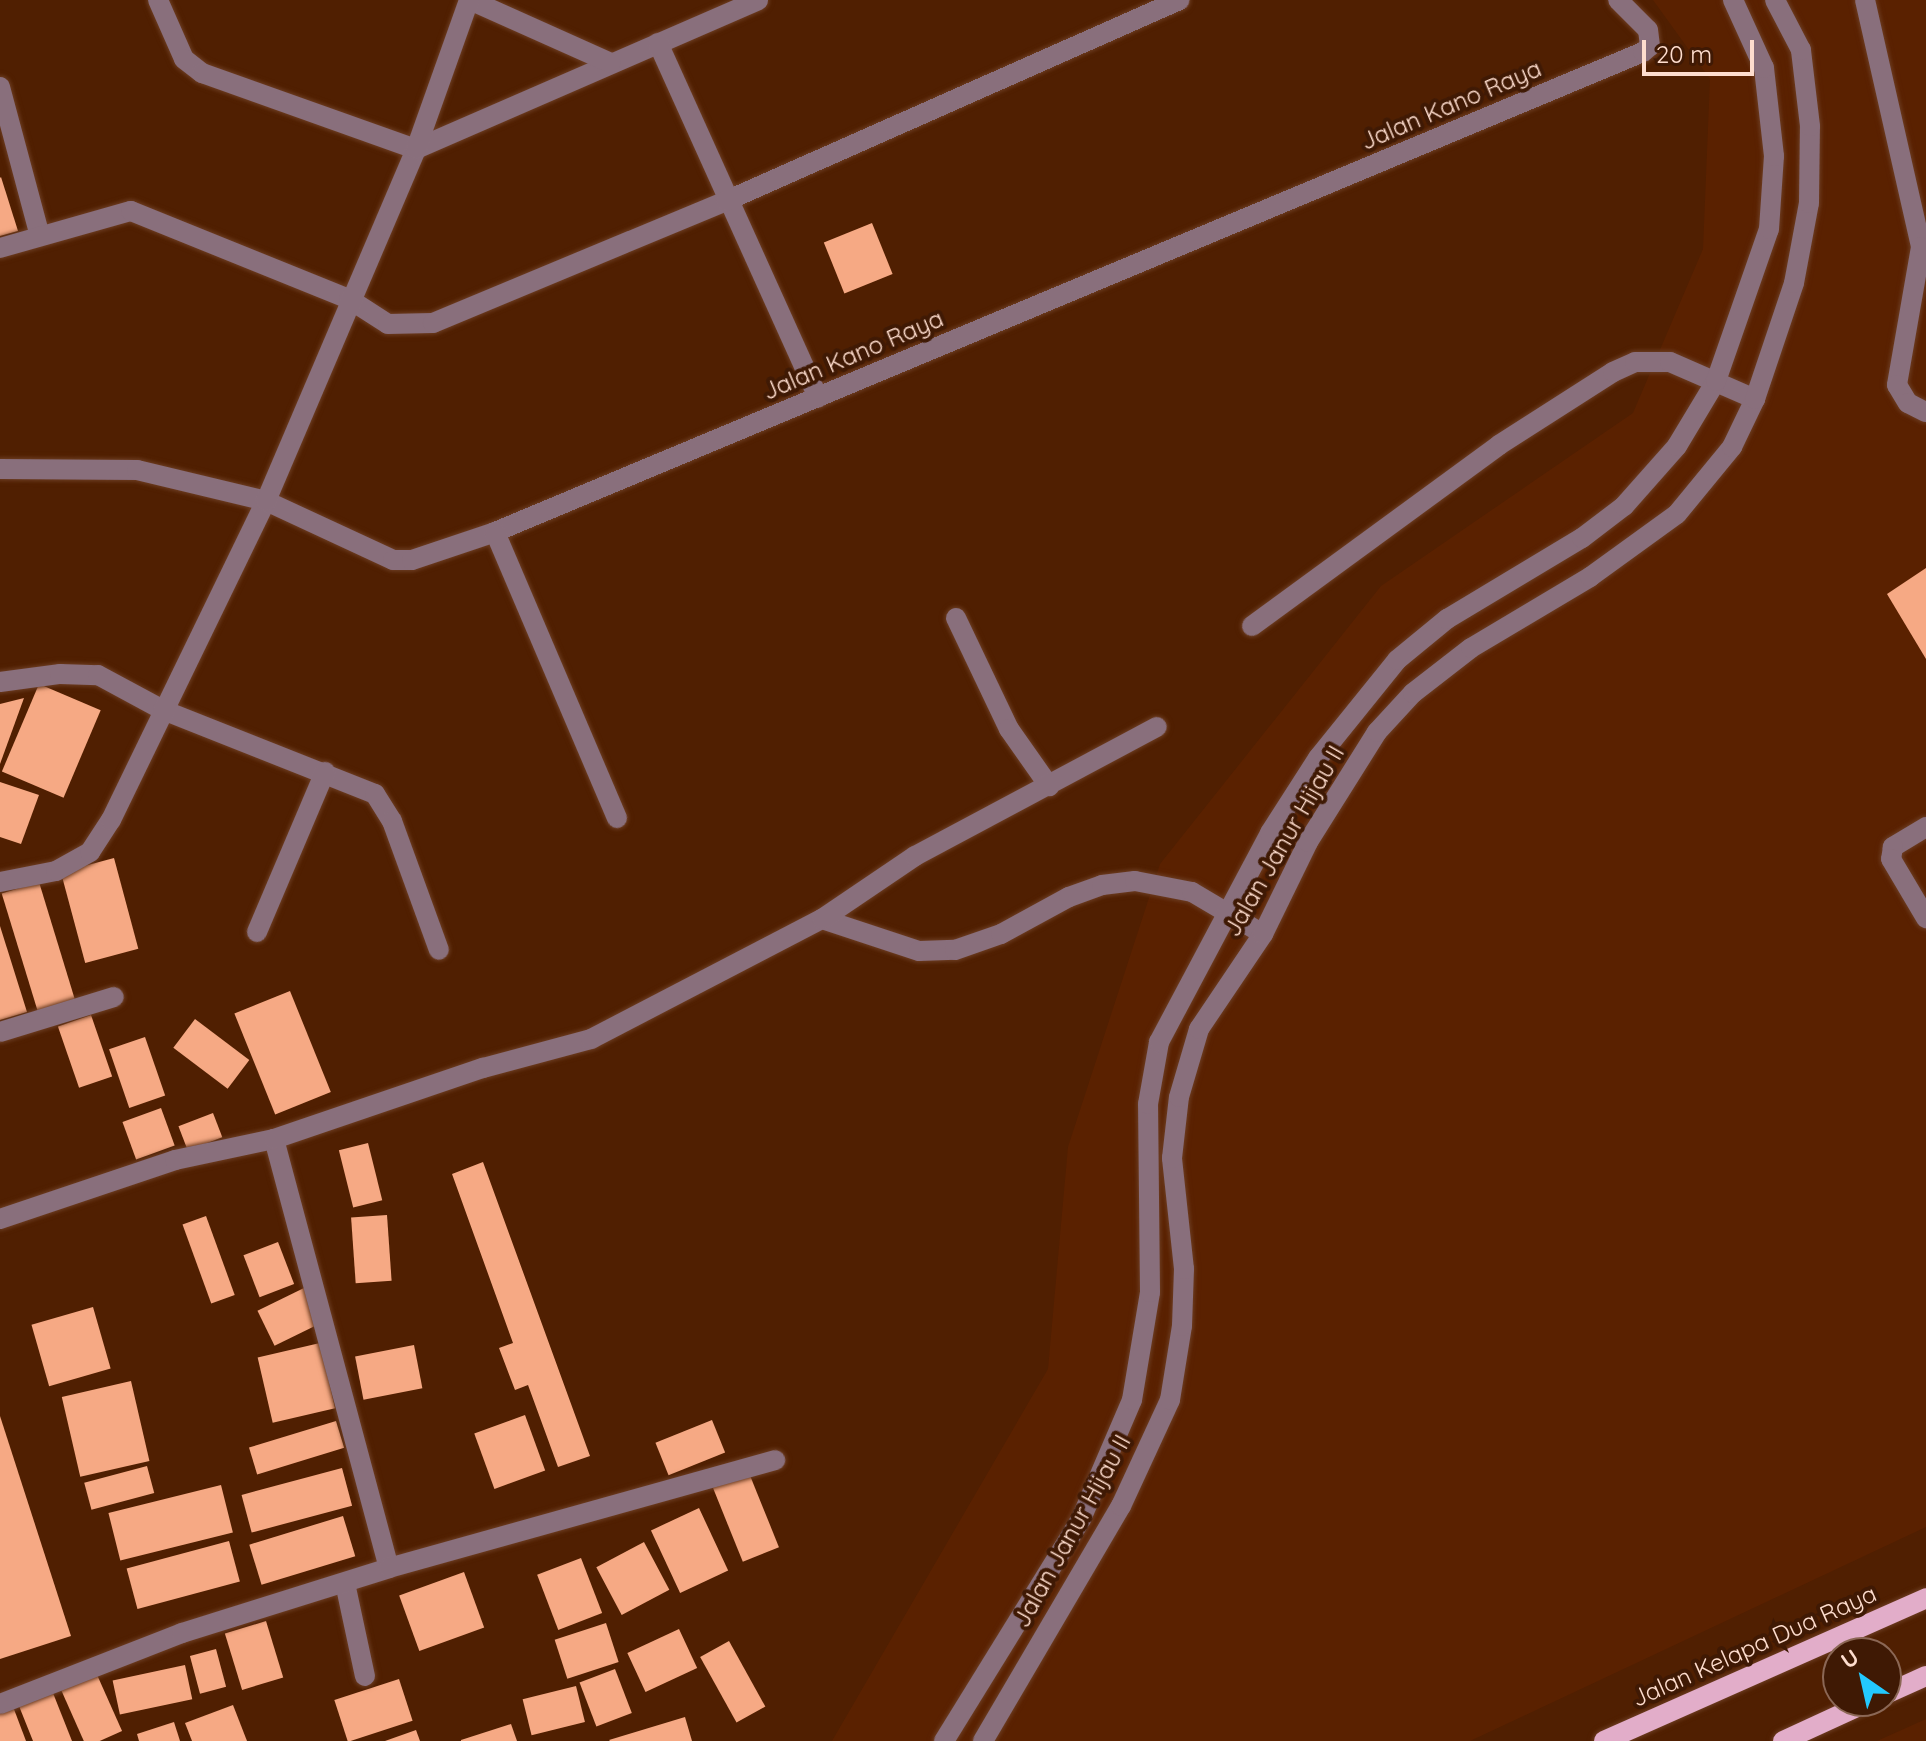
<!DOCTYPE html>
<style>
body{margin:0}
#map{position:relative;width:1926px;height:1741px;overflow:hidden;background:#501f01;font-family:Quicksand,sans-serif}
div>[style]{position:absolute}
.built>*{inset:0;background:#5a2100}
.building>*{inset:0;background:#f6a984;transform-origin:0 0}
.roads{filter:drop-shadow(0 0 2px #6c3d22) drop-shadow(0 0 2px #6c3d22)}
.minor>*{height:20px;margin:-10px;padding:0 10px;transform-origin:10px;border-radius:10px;background:#896f7c}
.major>*{height:20px;margin:-10px;padding:0 10px;transform-origin:10px;border-radius:10px;background:#e2adc9}
span{translate:-50% -50%;white-space:nowrap;text-align:center;line-height:1.15;-webkit-text-stroke:8px #3f1904;paint-order:stroke}
.street-label{font-size:24px;color:#feddce}
.north{position:absolute;left:1822px;top:1637px;width:80px;height:80px;box-sizing:border-box;background:#3f1904;border:2px solid #8b6755;border-radius:50%;rotate:326deg;font-size:22px;font-weight:700;line-height:32px;text-align:center;color:#feddce}
.north::after{content:'';display:block;margin:auto;width:28px;height:36px;background:#23c9fe;clip-path:polygon(50% 0,100% 100%,50% 72%,0 100%)}
.scale{position:absolute;left:1642px;top:40px;width:112px;height:36px;box-sizing:border-box;border:4px solid #feddce;border-top:0;padding-left:10px;font-size:24px;line-height:28px;white-space:nowrap;color:#feddce;-webkit-text-stroke:6px #3f1904;paint-order:stroke}
</style>
<div id="map">
<div class="built">
<div style="clip-path:polygon(1653px 0,1926px 0,1926px 1527px,1470px 1741px,832px 1741px,1048px 1369px,1068px 1147px,1160px 864px,1381px 586px,1633px 413px,1703px 249px,1710px 79px)"></div>
<div style="clip-path:polygon(1926px 1719px,1926px 1741px,1877px 1741px)"></div>
</div>
<div class="building">
<div style="clip-path:polygon(1px 177px,18px 231px,0 236px,0 178px)"></div>
<div style="left:872px;top:223px;width:55px;height:52px;rotate:68deg"></div>
<div style="clip-path:polygon(1926px 568px,1926px 659px,1887px 594px)"></div>
<div style="left:39px;top:684px;width:67px;height:95px;rotate:23deg"></div>
<div style="clip-path:polygon(24px 698px,0 764px,0 704px)"></div>
<div style="clip-path:polygon(0 782px,39px 795px,21px 844px,0 837px)"></div>
<div style="left:114px;top:858px;width:94px;height:55px;rotate:75deg"></div>
<div style="left:39px;top:882px;width:123px;height:39px;rotate:73deg"></div>
<div style="clip-path:polygon(0 926px,27px 1012px,0 1020px)"></div>
<div style="left:290px;top:991px;width:109px;height:60px;rotate:68deg"></div>
<div style="left:91px;top:1015px;width:65px;height:35px;rotate:71deg"></div>
<div style="left:195px;top:1019px;width:68px;height:36px;rotate:37deg"></div>
<div style="left:145px;top:1037px;width:62px;height:38px;rotate:71deg"></div>
<div style="left:161px;top:1108px;width:40px;height:41px;rotate:70deg"></div>
<div style="left:213px;top:1113px;width:26px;height:37px;rotate:69deg"></div>
<div style="left:368px;top:1143px;width:59px;height:30px;rotate:76deg"></div>
<div style="clip-path:polygon(483px 1162px,590px 1456px,558px 1467px,528px 1385px,515px 1390px,499px 1348px,513px 1343px,452px 1174px)"></div>
<div style="left:387px;top:1215px;width:66px;height:36px;rotate:86deg"></div>
<div style="left:206px;top:1216px;width:84px;height:25px;rotate:70deg"></div>
<div style="left:278px;top:1242px;width:45px;height:37px;rotate:69deg"></div>
<div style="left:306px;top:1287px;width:39px;height:54px;rotate:64deg"></div>
<div style="left:93px;top:1307px;width:64px;height:64px;rotate:74deg"></div>
<div style="left:320px;top:1343px;width:67px;height:64px;rotate:77deg"></div>
<div style="left:414px;top:1345px;width:44px;height:60px;rotate:79deg"></div>
<div style="left:131px;top:1381px;width:82px;height:71px;rotate:77deg"></div>
<div style="left:525px;top:1415px;width:59px;height:54px;rotate:70deg"></div>
<div style="clip-path:polygon(0 1416px,71px 1636px,0 1659px)"></div>
<div style="left:712px;top:1420px;width:35px;height:61px;rotate:68deg"></div>
<div style="left:336px;top:1421px;width:28px;height:91px;rotate:73deg"></div>
<div style="left:147px;top:1466px;width:28px;height:65px;rotate:75deg"></div>
<div style="left:342px;top:1468px;width:39px;height:104px;rotate:75deg"></div>
<div style="left:749px;top:1473px;width:80px;height:39px;rotate:68deg"></div>
<div style="left:221px;top:1485px;width:49px;height:116px;rotate:76deg"></div>
<div style="left:699px;top:1508px;width:69px;height:53px;rotate:65deg"></div>
<div style="left:343px;top:1516px;width:42px;height:98px;rotate:73deg"></div>
<div style="left:229px;top:1541px;width:42px;height:106px;rotate:75deg"></div>
<div style="left:644px;top:1542px;width:54px;height:54px;rotate:62deg"></div>
<div style="left:581px;top:1558px;width:59px;height:47px;rotate:69deg"></div>
<div style="left:464px;top:1572px;width:59px;height:69px;rotate:70deg"></div>
<div style="left:266px;top:1621px;width:59px;height:43px;rotate:73deg"></div>
<div style="left:606px;top:1623px;width:41px;height:54px;rotate:72deg"></div>
<div style="left:679px;top:1629px;width:43px;height:57px;rotate:65deg"></div>
<div style="left:729px;top:1641px;width:75px;height:33px;rotate:61deg"></div>
<div style="left:216px;top:1649px;width:39px;height:27px;rotate:75deg"></div>
<div style="left:185px;top:1665px;width:35px;height:74px;rotate:78deg"></div>
<div style="left:94px;top:1668px;width:69px;height:39px;rotate:66deg"></div>
<div style="left:615px;top:1669px;width:47px;height:38px;rotate:69deg"></div>
<div style="left:399px;top:1679px;width:44px;height:68px;rotate:72deg"></div>
<div style="left:576px;top:1686px;width:37px;height:55px;rotate:76deg"></div>
<div style="clip-path:polygon(51px 1688px,72px 1741px,33px 1741px,17px 1701px)"></div>
<div style="clip-path:polygon(12px 1704px,26px 1741px,0 1741px,0 1708px)"></div>
<div style="clip-path:polygon(233px 1705px,247px 1741px,192px 1741px,185px 1723px)"></div>
<div style="clip-path:polygon(685px 1717px,692px 1741px,610px 1741px,609px 1740px)"></div>
<div style="clip-path:polygon(174px 1722px,180px 1741px,139px 1741px,137px 1734px)"></div>
<div style="clip-path:polygon(511px 1724px,517px 1741px,461px 1741px,461px 1740px)"></div>
<div style="clip-path:polygon(416px 1730px,420px 1741px,385px 1741px)"></div>
</div>
<div class="roads">
<div class="minor">
<div style="left:158px;top:0;width:64px;rotate:66.2deg"></div>
<div style="left:184px;top:59px;width:23px;rotate:38deg"></div>
<div style="left:202px;top:73px;width:227px;rotate:19.6deg"></div>
<div style="left:416px;top:149px;width:373px;rotate:-23.5deg"></div>
<div style="left:470px;top:0;width:154px;rotate:24.1deg"></div>
<div style="left:1865px;top:0;width:253px;rotate:77.2deg"></div>
<div style="left:1921px;top:247px;width:140px;rotate:99.9deg"></div>
<div style="left:1897px;top:385px;width:21px;rotate:59deg"></div>
<div style="left:1908px;top:403px;width:20px;rotate:27deg"></div>
<div style="left:658px;top:43px;width:389px;rotate:65.7deg"></div>
<div style="left:0;top:87px;width:151px;rotate:75deg"></div>
<div style="left:0;top:248px;width:136px;rotate:-15.8deg"></div>
<div style="left:131px;top:211px;width:235px;rotate:22deg"></div>
<div style="left:349px;top:299px;width:46px;rotate:32.7deg"></div>
<div style="left:388px;top:324px;width:45px;rotate:-1.3deg"></div>
<div style="left:433px;top:323px;width:317px;rotate:-22.6deg"></div>
<div style="left:726px;top:201px;width:496px;rotate:-23.9deg"></div>
<div style="left:0;top:469px;width:137px;rotate:0.4deg"></div>
<div style="left:137px;top:470px;width:133px;rotate:13.5deg"></div>
<div style="left:266px;top:501px;width:140px;rotate:24.9deg"></div>
<div style="left:393px;top:560px;width:19px"></div>
<div style="left:412px;top:560px;width:88px;rotate:-18.6deg"></div>
<div style="left:495px;top:532px;width:1244px;rotate:-22.69deg"></div>
<div style="left:1643px;top:52px;width:9px;rotate:-41deg"></div>
<div style="left:1650px;top:46px;width:16px;rotate:-97deg"></div>
<div style="left:1648px;top:30px;width:42px;rotate:-135deg"></div>
<div style="left:495px;top:532px;width:311px;rotate:66.9deg"></div>
<div style="left:956px;top:618px;width:123px;rotate:64.5deg"></div>
<div style="left:1009px;top:729px;width:70px;rotate:54.9deg"></div>
<div style="left:1252px;top:626px;width:306px;rotate:-36.2deg"></div>
<div style="left:1499px;top:445px;width:135px;rotate:-32.6deg"></div>
<div style="left:1613px;top:372px;width:24px;rotate:-24deg"></div>
<div style="left:1635px;top:362px;width:35px"></div>
<div style="left:1670px;top:362px;width:93px;rotate:23.5deg"></div>
<div style="left:0;top:682px;width:61px;rotate:-7.6deg"></div>
<div style="left:60px;top:674px;width:38px;rotate:2deg"></div>
<div style="left:98px;top:675px;width:74px;rotate:28.3deg"></div>
<div style="left:163px;top:710px;width:228px;rotate:21.6deg"></div>
<div style="left:375px;top:794px;width:32px;rotate:58deg"></div>
<div style="left:392px;top:821px;width:137px;rotate:70deg"></div>
<div style="left:1926px;top:827px;width:39px;rotate:149deg"></div>
<div style="left:1893px;top:847px;width:12px;rotate:99deg"></div>
<div style="left:1891px;top:859px;width:69px;rotate:59.3deg"></div>
<div style="left:0;top:882px;width:57px;rotate:-11.1deg"></div>
<div style="left:56px;top:871px;width:39px;rotate:-29deg"></div>
<div style="left:90px;top:852px;width:38px;rotate:-57deg"></div>
<div style="left:111px;top:820px;width:355px;rotate:-64.1deg"></div>
<div style="left:266px;top:501px;width:383px;rotate:-66.9deg"></div>
<div style="left:416px;top:149px;width:158px;rotate:-70.4deg"></div>
<div style="left:822px;top:919px;width:102px;rotate:18.3deg"></div>
<div style="left:919px;top:951px;width:36px;rotate:-2deg"></div>
<div style="left:955px;top:950px;width:49px;rotate:-19.2deg"></div>
<div style="left:1001px;top:934px;width:77px;rotate:-28.6deg"></div>
<div style="left:1069px;top:897px;width:35px;rotate:-20deg"></div>
<div style="left:1102px;top:885px;width:33px;rotate:-7deg"></div>
<div style="left:1135px;top:881px;width:58px;rotate:10.9deg"></div>
<div style="left:1192px;top:892px;width:82px;rotate:30.6deg"></div>
<div style="left:257px;top:932px;width:174px;rotate:-67deg"></div>
<div style="left:0;top:1032px;width:119px;rotate:-17.1deg"></div>
<div style="left:274px;top:1139px;width:444px;rotate:75deg"></div>
<div style="left:0;top:1219px;width:185px;rotate:-18.6deg"></div>
<div style="left:175px;top:1160px;width:101px;rotate:-12deg"></div>
<div style="left:274px;top:1139px;width:221px;rotate:-18.8deg"></div>
<div style="left:483px;top:1068px;width:112px;rotate:-15deg"></div>
<div style="left:591px;top:1039px;width:260px;rotate:-27.5deg"></div>
<div style="left:822px;top:919px;width:112px;rotate:-34.1deg"></div>
<div style="left:915px;top:856px;width:274px;rotate:-28.1deg"></div>
<div style="left:345px;top:1583px;width:95px;rotate:77.9deg"></div>
<div style="left:0;top:1704px;width:195px;rotate:-21.3deg"></div>
<div style="left:182px;top:1633px;width:217px;rotate:-17.4deg"></div>
<div style="left:389px;top:1568px;width:401px;rotate:-15.6deg"></div>
<div style="left:944px;top:1741px;width:261px;rotate:-58.3deg"></div>
<div style="left:1081px;top:1519px;width:129px;rotate:-66.8deg"></div>
<div style="left:1132px;top:1400px;width:109px;rotate:-80.5deg"></div>
<div style="left:1150px;top:1292px;width:188px;rotate:-90.6deg"></div>
<div style="left:1148px;top:1104px;width:63px;rotate:-79.9deg"></div>
<div style="left:1159px;top:1042px;width:237px;rotate:-62deg"></div>
<div style="left:1270px;top:833px;width:89px;rotate:-57.4deg"></div>
<div style="left:1318px;top:758px;width:126px;rotate:-51.1deg"></div>
<div style="left:1397px;top:660px;width:65px;rotate:-39.4deg"></div>
<div style="left:1447px;top:619px;width:157px;rotate:-31deg"></div>
<div style="left:1582px;top:538px;width:53px;rotate:-37.3deg"></div>
<div style="left:1624px;top:506px;width:80px;rotate:-48.5deg"></div>
<div style="left:1677px;top:446px;width:76px;rotate:-59deg"></div>
<div style="left:1716px;top:381px;width:161px;rotate:-70.8deg"></div>
<div style="left:1769px;top:229px;width:73px;rotate:-86.1deg"></div>
<div style="left:1774px;top:156px;width:89px;rotate:-96.5deg"></div>
<div style="left:1764px;top:68px;width:75px;rotate:-114.5deg"></div>
<div style="left:983px;top:1741px;width:273px;rotate:-59.6deg"></div>
<div style="left:1121px;top:1506px;width:117px;rotate:-65.2deg"></div>
<div style="left:1170px;top:1400px;width:75px;rotate:-80.8deg"></div>
<div style="left:1182px;top:1326px;width:57px;rotate:-88deg"></div>
<div style="left:1184px;top:1269px;width:112px;rotate:-96.2deg"></div>
<div style="left:1172px;top:1158px;width:61px;rotate:-83.5deg"></div>
<div style="left:1179px;top:1097px;width:71px;rotate:-73.6deg"></div>
<div style="left:1199px;top:1029px;width:115px;rotate:-56deg"></div>
<div style="left:1263px;top:934px;width:102px;rotate:-63.9deg"></div>
<div style="left:1308px;top:842px;width:130px;rotate:-57.9deg"></div>
<div style="left:1377px;top:732px;width:53px;rotate:-47.3deg"></div>
<div style="left:1413px;top:693px;width:73px;rotate:-37.8deg"></div>
<div style="left:1471px;top:648px;width:139px;rotate:-30.8deg"></div>
<div style="left:1590px;top:577px;width:107px;rotate:-35.9deg"></div>
<div style="left:1677px;top:514px;width:87px;rotate:-50.6deg"></div>
<div style="left:1732px;top:447px;width:53px;rotate:-64.4deg"></div>
<div style="left:1755px;top:399px;width:122px;rotate:-71.4deg"></div>
<div style="left:1794px;top:283px;width:81px;rotate:-79.4deg"></div>
<div style="left:1809px;top:203px;width:77px;rotate:-89.3deg"></div>
<div style="left:1810px;top:126px;width:77px;rotate:-96.8deg"></div>
<div style="left:1801px;top:50px;width:56px;rotate:-117.5deg"></div>
</div>
<div class="major">
<div style="left:1886px;top:1694px;width:44px;rotate:-24.2deg"></div>
<div style="left:1604px;top:1741px;width:352px;rotate:-23.9deg"></div>
<div style="left:1783px;top:1741px;width:96px;rotate:-24.7deg"></div>
</div>
</div>
<div class="street-label">
<span style="left:1451px;top:105px;rotate:-23deg">Jalan Kano Raya</span>
<span style="left:853px;top:355px;rotate:-23deg">Jalan Kano Raya</span>
<span style="left:1284px;top:841px;rotate:-60deg">Jalan Janur Hijau II</span>
<span style="left:1072px;top:1531px;rotate:-61deg">Jalan Janur Hijau II</span>
<span style="left:1754px;top:1646px;rotate:-24deg">Jalan Kelapa Dua Raya</span>
</div>
<div class="north">U</div>
<div class="scale">20 m</div>
</div>
